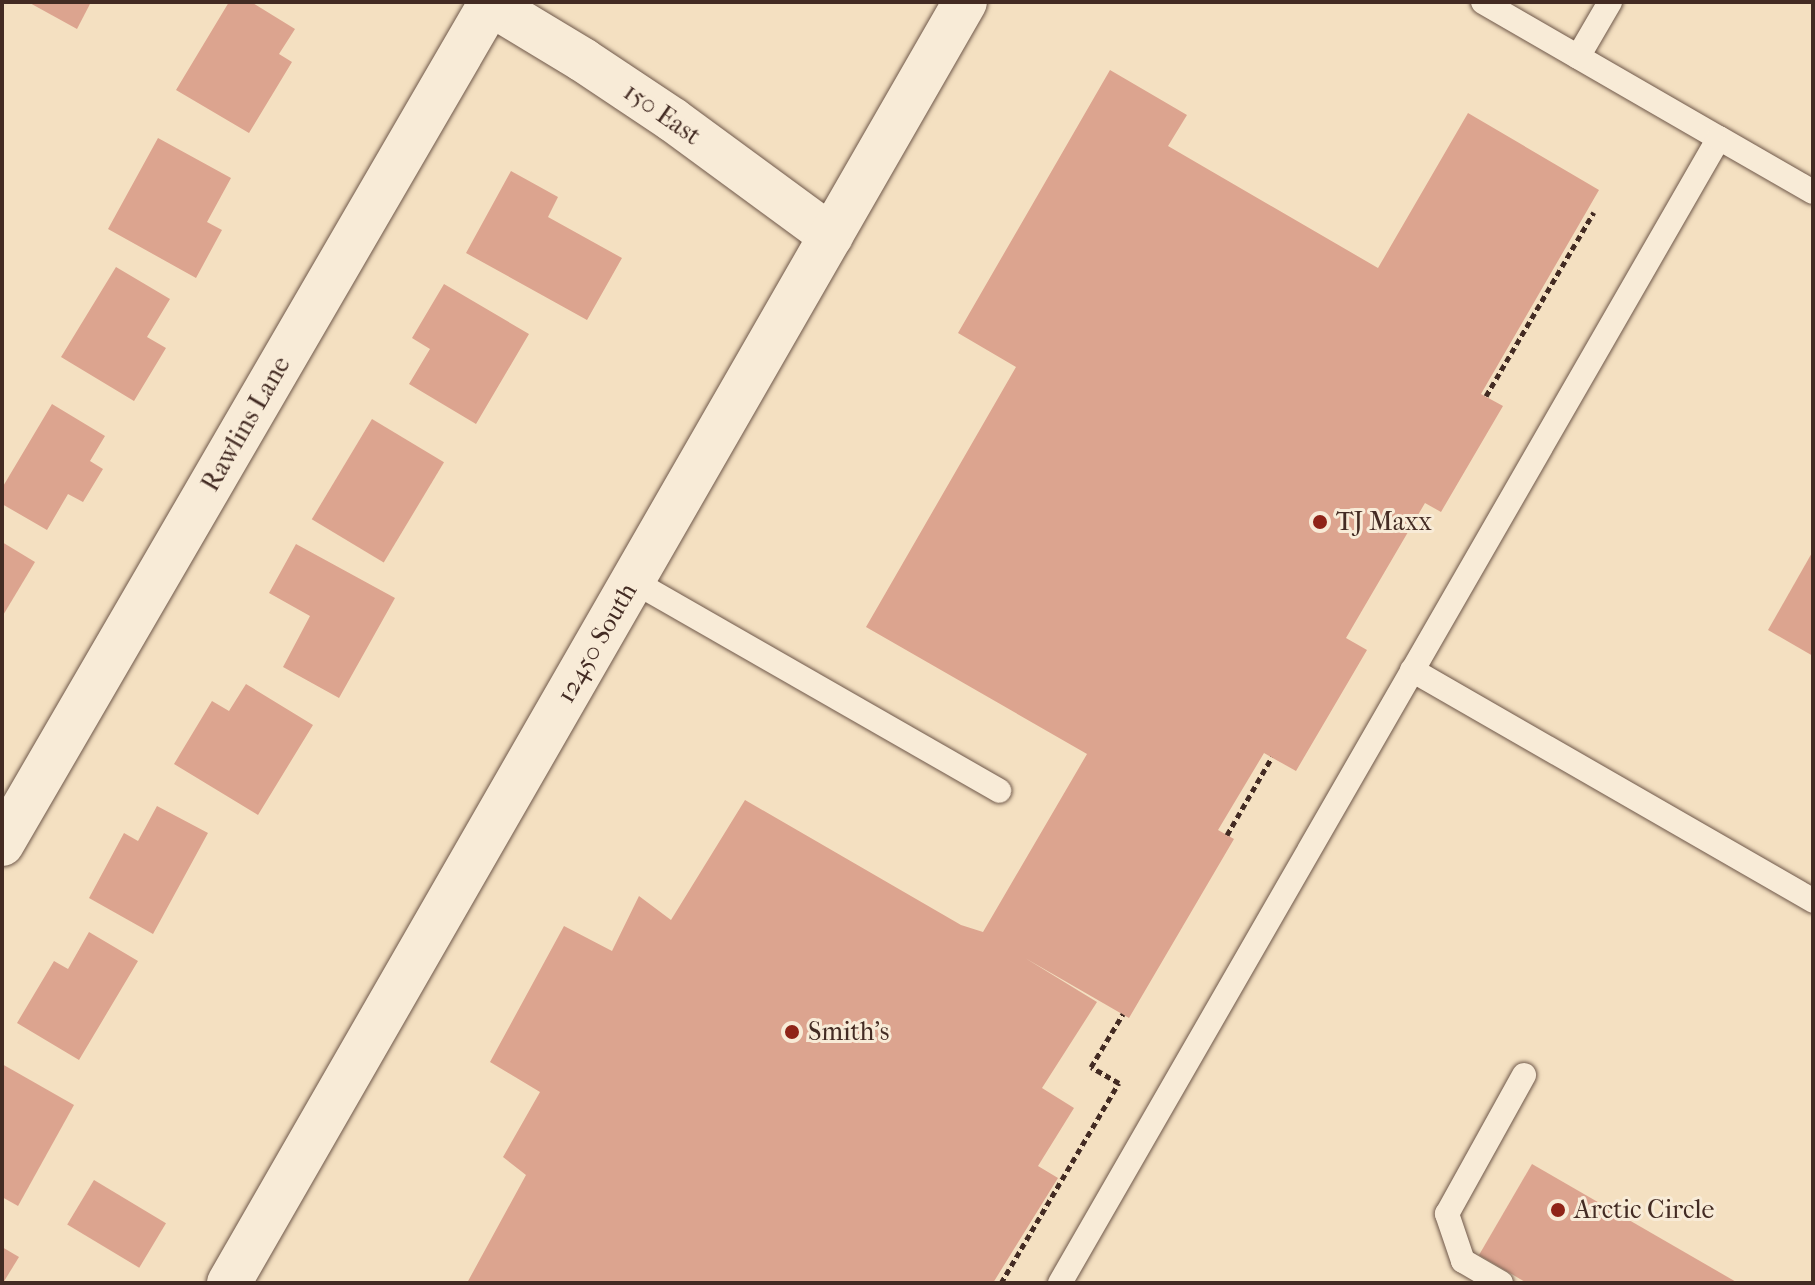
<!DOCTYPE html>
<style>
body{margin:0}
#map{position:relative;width:1815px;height:1285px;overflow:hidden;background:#f4e0c1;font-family:"IM FELL French Canon",serif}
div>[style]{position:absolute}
.building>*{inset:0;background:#dca48f;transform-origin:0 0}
.path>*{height:5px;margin-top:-2.5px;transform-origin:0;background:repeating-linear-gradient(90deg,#432b23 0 6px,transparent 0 10px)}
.roads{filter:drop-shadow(0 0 2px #6f584a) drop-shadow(0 0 2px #6f584a)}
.lane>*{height:24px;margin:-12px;padding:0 12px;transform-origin:12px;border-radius:12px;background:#f8ebd7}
.street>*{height:44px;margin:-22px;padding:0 22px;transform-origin:22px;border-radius:22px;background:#f8ebd7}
.secondary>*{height:44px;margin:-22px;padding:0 22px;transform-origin:22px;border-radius:22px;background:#f8ebd7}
.dots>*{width:22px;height:22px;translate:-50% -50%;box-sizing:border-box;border:4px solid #f8ebd7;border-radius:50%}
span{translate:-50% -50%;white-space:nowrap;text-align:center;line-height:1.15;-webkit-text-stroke:6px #f8ebd7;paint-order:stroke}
.street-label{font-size:26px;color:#432b23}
.poi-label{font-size:26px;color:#432b23}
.left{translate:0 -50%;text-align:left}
.frame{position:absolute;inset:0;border:4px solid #432b23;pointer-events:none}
</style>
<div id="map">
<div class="building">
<div style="clip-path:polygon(28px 2px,91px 2px,77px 29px)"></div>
<div style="clip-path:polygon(229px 2px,251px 2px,295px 29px,279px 54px,292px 62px,249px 133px,176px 90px)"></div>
<div style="clip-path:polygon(1110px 70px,1187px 115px,1168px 146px,1378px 268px,1468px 113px,1599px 190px,1481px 394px,1503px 406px,1441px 512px,1425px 503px,1346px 638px,1367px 650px,1296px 771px,1264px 753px,1218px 830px,1234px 839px,1129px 1018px,1025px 958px,1097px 1002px,1042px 1088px,1074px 1108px,1038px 1166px,1058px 1178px,993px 1283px,467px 1283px,526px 1175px,503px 1157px,540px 1092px,490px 1062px,564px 926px,612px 951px,639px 896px,671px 920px,745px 800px,961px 925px,983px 932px,1087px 754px,866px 627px,1016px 367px,958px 333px)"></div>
<div style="clip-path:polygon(158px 138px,231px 178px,207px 222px,222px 230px,196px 278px,108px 229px)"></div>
<div style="clip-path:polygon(511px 171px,558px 197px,548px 217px,622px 258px,587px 320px,466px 253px)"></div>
<div style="clip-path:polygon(116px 267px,170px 299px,147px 337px,166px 348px,134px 401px,61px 357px)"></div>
<div style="clip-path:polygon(444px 284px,529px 334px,476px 424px,409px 384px,430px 349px,412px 338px)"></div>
<div style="clip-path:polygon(52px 404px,105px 436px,90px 461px,103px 469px,83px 502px,68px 494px,47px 530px,2px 504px,2px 488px)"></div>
<div style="left:372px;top:419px;width:84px;height:117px;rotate:31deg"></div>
<div style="clip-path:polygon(2px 542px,35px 562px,2px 617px)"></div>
<div style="clip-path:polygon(296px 544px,395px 598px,339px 698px,283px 667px,310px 616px,269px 593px)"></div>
<div style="clip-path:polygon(1813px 551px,1813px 656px,1768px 630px)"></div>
<div style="clip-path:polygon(246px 684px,313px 725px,258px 815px,174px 764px,212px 701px,229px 711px)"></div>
<div style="clip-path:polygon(157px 806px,208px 833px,153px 934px,89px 898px,124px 833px,138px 841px)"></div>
<div style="clip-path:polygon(89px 932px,138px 961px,79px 1060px,17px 1023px,54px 961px,68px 969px)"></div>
<div style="clip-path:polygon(2px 1064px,74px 1105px,18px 1206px,2px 1197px)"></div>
<div style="clip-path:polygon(1532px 1164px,1738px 1283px,1527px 1283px,1479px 1255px)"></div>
<div style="left:94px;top:1180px;width:84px;height:52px;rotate:31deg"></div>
<div style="clip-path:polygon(2px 1247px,19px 1257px,3px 1283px,2px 1283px)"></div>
</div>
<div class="path">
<div style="left:1486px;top:396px;width:213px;rotate:-59.6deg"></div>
<div style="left:1227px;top:835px;width:90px;rotate:-60deg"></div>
<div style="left:1001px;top:1283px;width:232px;rotate:-59.5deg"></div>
<div style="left:1119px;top:1083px;width:32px;rotate:-150deg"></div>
<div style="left:1091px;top:1067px;width:62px;rotate:-58.9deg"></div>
</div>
<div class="roads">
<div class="lane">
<div style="left:1483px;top:2px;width:272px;rotate:30deg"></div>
<div style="left:1578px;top:57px;width:64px;rotate:-59.8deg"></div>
<div style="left:633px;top:581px;width:422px;rotate:29.8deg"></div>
<div style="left:1412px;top:670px;width:463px;rotate:29.9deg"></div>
<div style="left:1060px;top:1283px;width:1321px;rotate:-60.08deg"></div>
<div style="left:1719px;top:138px;width:108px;rotate:29.9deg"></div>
<div style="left:1501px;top:1283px;width:44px;rotate:-149.9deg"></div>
<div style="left:1463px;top:1261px;width:50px;rotate:-108.8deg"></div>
<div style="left:1447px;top:1214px;width:159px;rotate:-61deg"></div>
</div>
<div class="street">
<div style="left:487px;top:2px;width:112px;rotate:31.1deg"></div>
<div style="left:583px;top:60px;width:108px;rotate:33.7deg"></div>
<div style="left:673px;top:120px;width:196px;rotate:36.3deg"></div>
<div style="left:2px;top:844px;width:974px;rotate:-59.85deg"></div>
</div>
<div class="secondary">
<div style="left:229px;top:1283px;width:1477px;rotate:-60.12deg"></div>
</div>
</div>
<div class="dots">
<div style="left:1320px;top:522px;background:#8f2418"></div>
<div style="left:792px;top:1032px;background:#8f2418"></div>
<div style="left:1558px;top:1210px;background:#8f2418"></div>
</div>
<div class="street-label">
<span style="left:662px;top:114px;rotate:35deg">150 East</span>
<span style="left:246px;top:424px;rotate:-60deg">Rawlins Lane</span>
<span style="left:597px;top:643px;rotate:-60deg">12450 South</span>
</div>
<div class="poi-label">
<span class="left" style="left:1336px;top:522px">TJ Maxx</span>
<span class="left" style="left:808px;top:1032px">Smith's</span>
<span class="left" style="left:1574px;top:1210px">Arctic Circle</span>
</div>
<div class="frame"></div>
</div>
